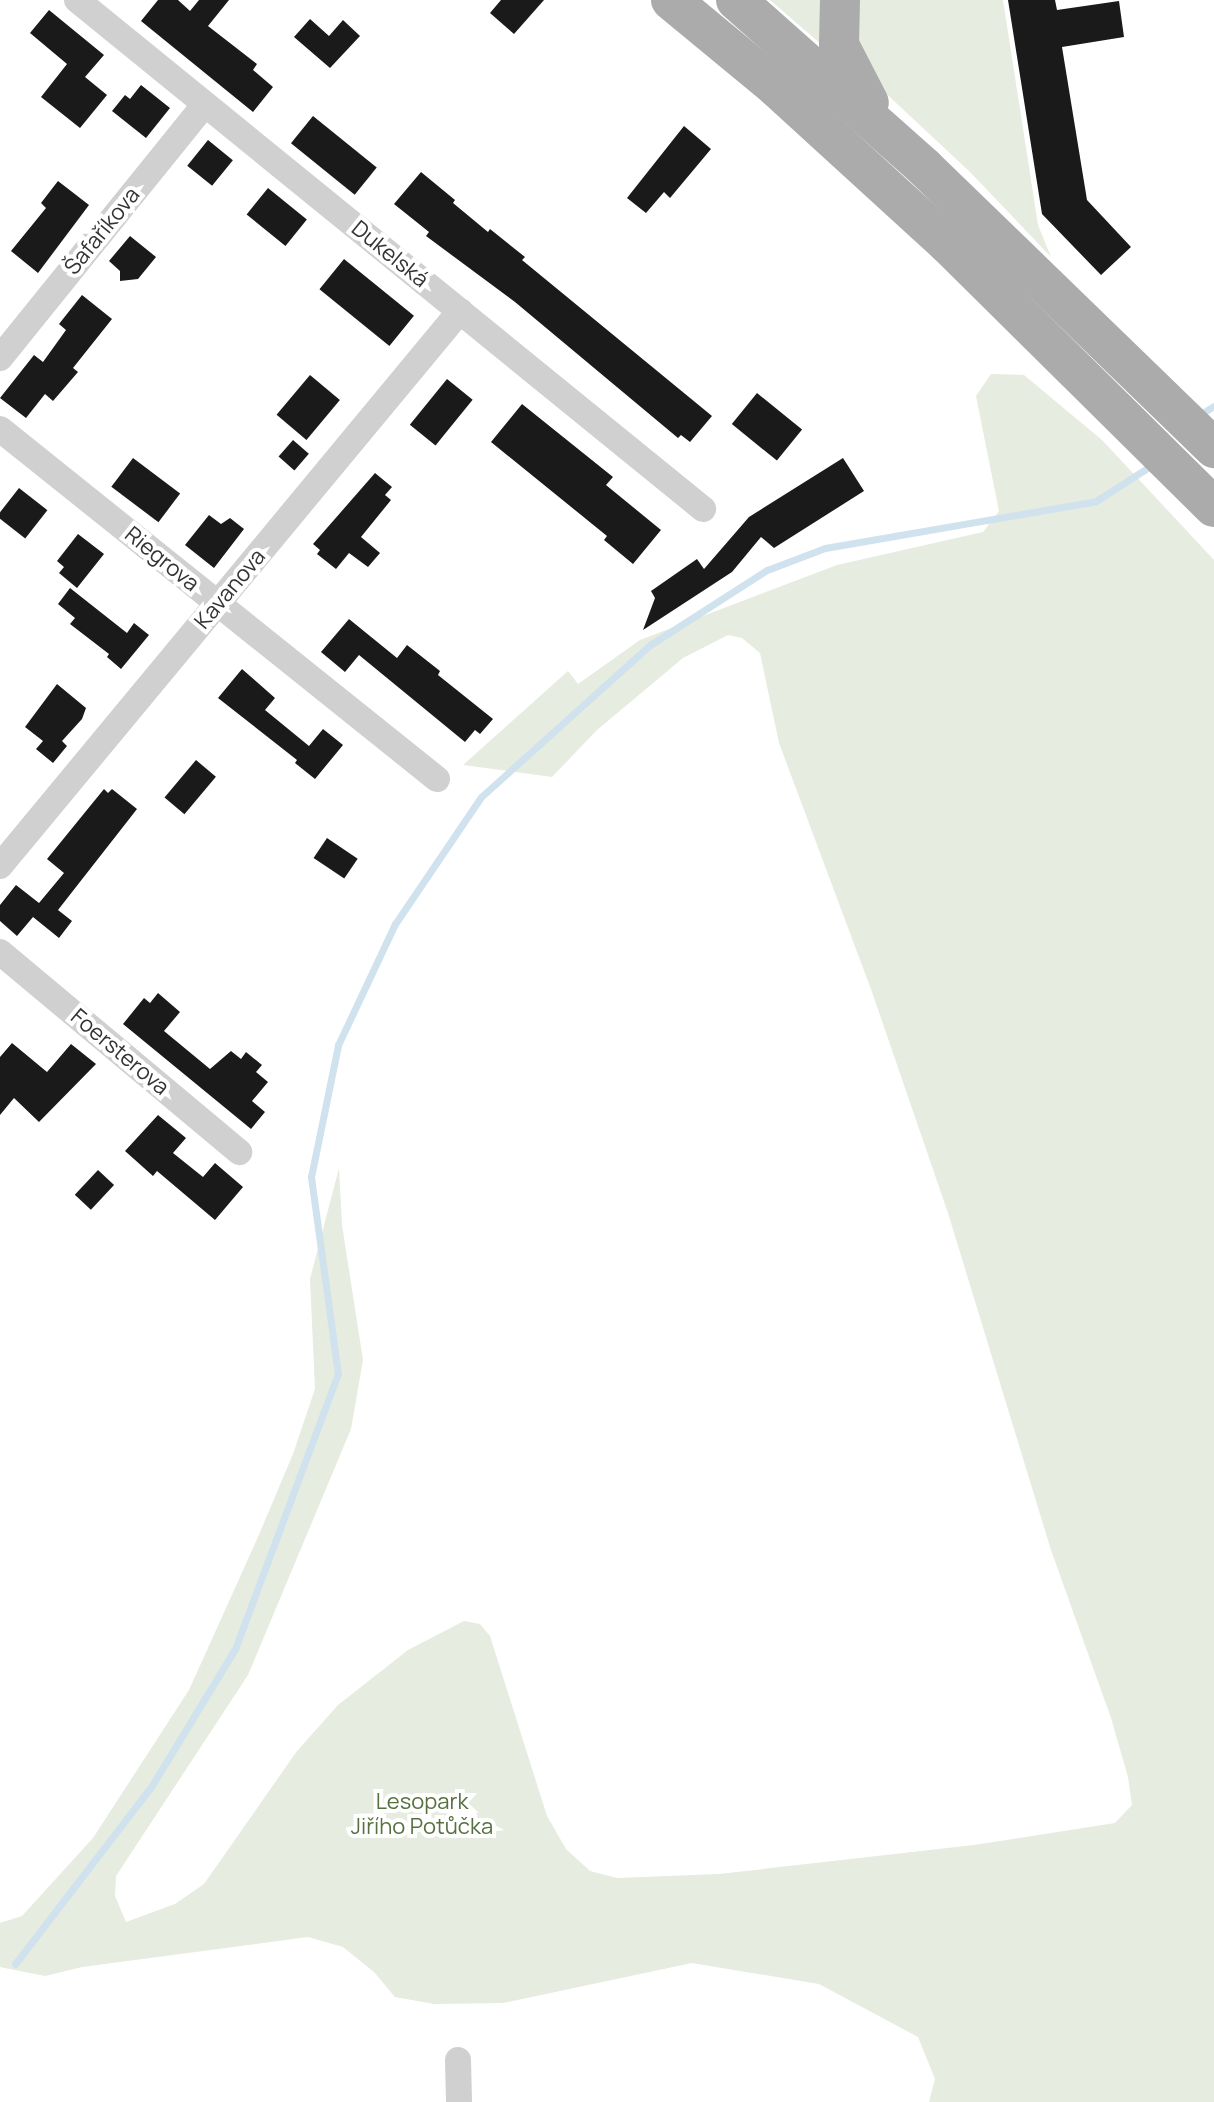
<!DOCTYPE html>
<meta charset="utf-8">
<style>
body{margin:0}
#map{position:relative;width:1214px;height:2102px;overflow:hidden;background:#fff;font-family:Manrope,sans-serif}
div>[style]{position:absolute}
.green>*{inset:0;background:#e6ecdf}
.stream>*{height:7px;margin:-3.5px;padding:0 3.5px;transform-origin:3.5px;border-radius:3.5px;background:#cfe2ee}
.building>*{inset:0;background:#1a1a1a;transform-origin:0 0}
.street>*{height:26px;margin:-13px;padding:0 13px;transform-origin:13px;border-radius:13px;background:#d0d0d0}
.primary>*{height:40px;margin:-20px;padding:0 20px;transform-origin:20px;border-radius:20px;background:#ababab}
span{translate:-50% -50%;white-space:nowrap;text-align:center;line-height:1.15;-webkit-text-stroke:8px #fff;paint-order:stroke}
.street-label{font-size:22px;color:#333}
.park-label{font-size:22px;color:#56703f}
</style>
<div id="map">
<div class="green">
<div style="clip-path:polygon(770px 0,830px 0,830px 52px)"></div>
<div style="clip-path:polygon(849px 0,1003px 0,1038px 225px,1051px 257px,970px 172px,878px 86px,857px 58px)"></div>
<div style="clip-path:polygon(991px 374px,1024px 375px,1102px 440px,1214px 560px,1214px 2102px,929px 2102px,935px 2079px,918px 2037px,819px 1984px,692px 1963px,503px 2003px,434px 2004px,395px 1997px,374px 1972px,343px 1947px,308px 1937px,82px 1967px,45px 1976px,0 1967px,0 1923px,22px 1916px,93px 1838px,189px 1690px,258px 1537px,293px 1454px,315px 1389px,310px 1279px,339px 1168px,342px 1225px,363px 1360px,351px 1429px,248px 1675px,116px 1876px,115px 1896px,126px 1922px,175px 1904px,204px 1884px,297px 1751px,338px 1705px,408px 1650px,464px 1621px,480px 1624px,490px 1636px,547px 1816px,566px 1849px,590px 1871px,617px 1878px,719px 1874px,974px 1845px,1115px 1823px,1132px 1805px,1128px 1777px,1111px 1718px,1051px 1550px,948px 1213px,872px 992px,779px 743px,760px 653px,742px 638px,728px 635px,683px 658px,597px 730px,552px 777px,463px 765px,568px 671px,578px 684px,640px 640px,837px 565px,983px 532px,999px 511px,976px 396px)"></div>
</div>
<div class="stream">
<div style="left:1199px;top:415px;width:17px;rotate:-31deg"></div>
<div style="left:15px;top:1964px;width:223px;rotate:-52.5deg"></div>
<div style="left:151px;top:1787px;width:162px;rotate:-58.7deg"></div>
<div style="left:235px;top:1649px;width:294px;rotate:-69.5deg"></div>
<div style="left:338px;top:1374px;width:199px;rotate:-97.8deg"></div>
<div style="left:311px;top:1177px;width:135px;rotate:-78.4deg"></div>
<div style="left:338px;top:1045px;width:134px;rotate:-64.8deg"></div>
<div style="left:395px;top:924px;width:153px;rotate:-55.9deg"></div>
<div style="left:481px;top:797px;width:227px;rotate:-42deg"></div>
<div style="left:650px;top:645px;width:139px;rotate:-32.7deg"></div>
<div style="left:767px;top:570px;width:62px;rotate:-20.8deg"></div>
<div style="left:825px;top:548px;width:275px;rotate:-9.8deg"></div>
<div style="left:1096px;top:501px;width:67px;rotate:-32.7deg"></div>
</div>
<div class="building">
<div style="clip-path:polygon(158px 0,178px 0,190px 11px,199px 0,229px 0,208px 26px,257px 64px,253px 70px,273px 87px,253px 112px,141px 21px)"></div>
<div style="clip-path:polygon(501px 0,544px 0,514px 34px,490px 13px)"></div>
<div style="clip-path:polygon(1008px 0,1055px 0,1057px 10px,1119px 1px,1124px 37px,1062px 47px,1087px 200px,1131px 247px,1101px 275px,1042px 214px)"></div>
<div style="clip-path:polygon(49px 10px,104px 55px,85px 77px,107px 95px,80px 128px,41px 97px,67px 64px,30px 33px)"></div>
<div style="clip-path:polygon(310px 19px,329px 36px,343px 20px,360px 36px,330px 68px,294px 37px)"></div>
<div style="clip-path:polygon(141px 85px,170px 108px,146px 138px,112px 111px,125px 95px,130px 99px)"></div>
<div style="left:313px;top:116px;width:82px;height:35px;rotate:39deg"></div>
<div style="clip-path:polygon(684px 126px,711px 149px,670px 198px,664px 192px,646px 213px,627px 198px)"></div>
<div style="left:208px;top:140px;width:32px;height:33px;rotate:39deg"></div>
<div style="clip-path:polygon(421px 172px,455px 200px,453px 203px,488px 232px,490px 229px,525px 257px,522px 260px,712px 416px,690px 442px,681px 435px,678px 438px,515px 302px,426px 236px,429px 232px,394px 204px)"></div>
<div style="clip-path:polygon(58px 181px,89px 205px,38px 273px,11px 251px,46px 208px,41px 203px)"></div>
<div style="left:268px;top:188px;width:50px;height:34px;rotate:39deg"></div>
<div style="clip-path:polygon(130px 236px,156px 257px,138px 279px,120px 281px,120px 271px,109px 261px)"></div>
<div style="left:344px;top:259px;width:90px;height:39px;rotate:39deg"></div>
<div style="clip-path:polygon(82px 295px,112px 319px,73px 368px,78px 372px,53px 401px,45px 394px,26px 418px,0 398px,34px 355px,43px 362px,66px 330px,59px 324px)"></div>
<div style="left:310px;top:375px;width:39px;height:52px;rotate:40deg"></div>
<div style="left:447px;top:379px;width:33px;height:59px;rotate:39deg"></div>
<div style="left:757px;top:393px;width:58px;height:40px;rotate:39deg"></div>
<div style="clip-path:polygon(522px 404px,613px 477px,606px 485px,661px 530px,633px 564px,604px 540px,607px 536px,491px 442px)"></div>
<div style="left:293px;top:440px;width:21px;height:22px;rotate:41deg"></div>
<div style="left:133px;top:458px;width:59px;height:36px;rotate:37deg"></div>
<div style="clip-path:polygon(843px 458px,864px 491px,774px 548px,761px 537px,732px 572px,643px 630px,655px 598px,651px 591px,697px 559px,704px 569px,749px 517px)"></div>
<div style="clip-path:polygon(375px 473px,392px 487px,385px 495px,391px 500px,361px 537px,380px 553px,368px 567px,349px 553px,336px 569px,317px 554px,320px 550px,313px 544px)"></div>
<div style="left:19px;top:488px;width:36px;height:36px;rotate:38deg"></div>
<div style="clip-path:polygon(209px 515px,221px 524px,230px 518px,244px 529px,214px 568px,185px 545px)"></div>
<div style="clip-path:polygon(78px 534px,104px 554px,77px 588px,59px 573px,64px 567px,57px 561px)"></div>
<div style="clip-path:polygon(70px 588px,127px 633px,134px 623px,149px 635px,121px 669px,107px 657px,109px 654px,70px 624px,75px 618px,58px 604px)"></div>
<div style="clip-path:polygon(349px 619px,397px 658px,407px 645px,440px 671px,438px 675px,493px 719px,480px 734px,475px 730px,465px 742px,359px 655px,345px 672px,321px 652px)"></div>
<div style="clip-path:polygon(242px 669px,275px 698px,265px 710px,309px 746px,323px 729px,343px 745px,315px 779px,295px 763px,297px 760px,218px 698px)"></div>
<div style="clip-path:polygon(57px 684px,86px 708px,82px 719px,62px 741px,67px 746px,53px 763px,36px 749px,43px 741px,25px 727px)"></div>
<div style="left:196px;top:760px;width:26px;height:49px;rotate:40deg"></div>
<div style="clip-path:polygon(104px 789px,108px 793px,112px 789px,137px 809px,58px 910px,72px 921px,59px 938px,33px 917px,17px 936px,0 921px,0 905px,16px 885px,39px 903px,64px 873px,47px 859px)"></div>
<div style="left:327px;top:838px;width:37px;height:24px;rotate:34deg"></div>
<div style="clip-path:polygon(158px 993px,180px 1012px,164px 1031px,210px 1069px,231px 1051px,241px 1059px,246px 1052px,262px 1065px,256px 1072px,268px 1082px,252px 1101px,265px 1112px,251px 1129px,123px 1024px,144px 998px,150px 1003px)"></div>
<div style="clip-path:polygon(12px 1043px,47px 1072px,71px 1044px,96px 1064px,39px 1122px,14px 1098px,0 1115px,0 1057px)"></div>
<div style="clip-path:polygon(158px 1115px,186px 1138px,173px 1153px,203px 1177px,215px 1163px,243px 1187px,215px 1220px,157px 1171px,153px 1176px,125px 1151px)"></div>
<div style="left:98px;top:1170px;width:22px;height:34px;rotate:43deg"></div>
</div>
<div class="street">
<div style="left:77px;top:0;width:807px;rotate:39.11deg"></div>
<div style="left:0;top:358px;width:326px;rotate:-51.1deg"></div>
<div style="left:0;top:429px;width:560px;rotate:38.69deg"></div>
<div style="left:0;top:866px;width:721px;rotate:-50.35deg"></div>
<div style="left:0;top:952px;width:312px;rotate:39.9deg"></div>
<div style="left:458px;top:2060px;width:42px;rotate:88.6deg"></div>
</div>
<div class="primary">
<div style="left:671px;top:0;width:136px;rotate:39.6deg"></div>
<div style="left:776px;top:87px;width:233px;rotate:42.4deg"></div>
<div style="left:948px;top:244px;width:374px;rotate:44.7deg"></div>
<div style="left:736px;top:0;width:251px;rotate:41.6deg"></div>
<div style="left:924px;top:167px;width:404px;rotate:44.1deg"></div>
<div style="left:840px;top:0;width:45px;rotate:91.3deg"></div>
<div style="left:839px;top:45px;width:65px;rotate:62.7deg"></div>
</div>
<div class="street-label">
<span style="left:102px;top:231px;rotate:-51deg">Šafaříkova</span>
<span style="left:390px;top:254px;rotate:39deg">Dukelská</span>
<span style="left:162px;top:559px;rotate:39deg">Riegrova</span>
<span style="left:230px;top:589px;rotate:-50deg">Kavanova</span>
<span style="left:120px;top:1052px;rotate:40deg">Foersterova</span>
</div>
<div class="park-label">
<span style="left:422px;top:1814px">Lesopark<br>Jiřího Potůčka</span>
</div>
</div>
